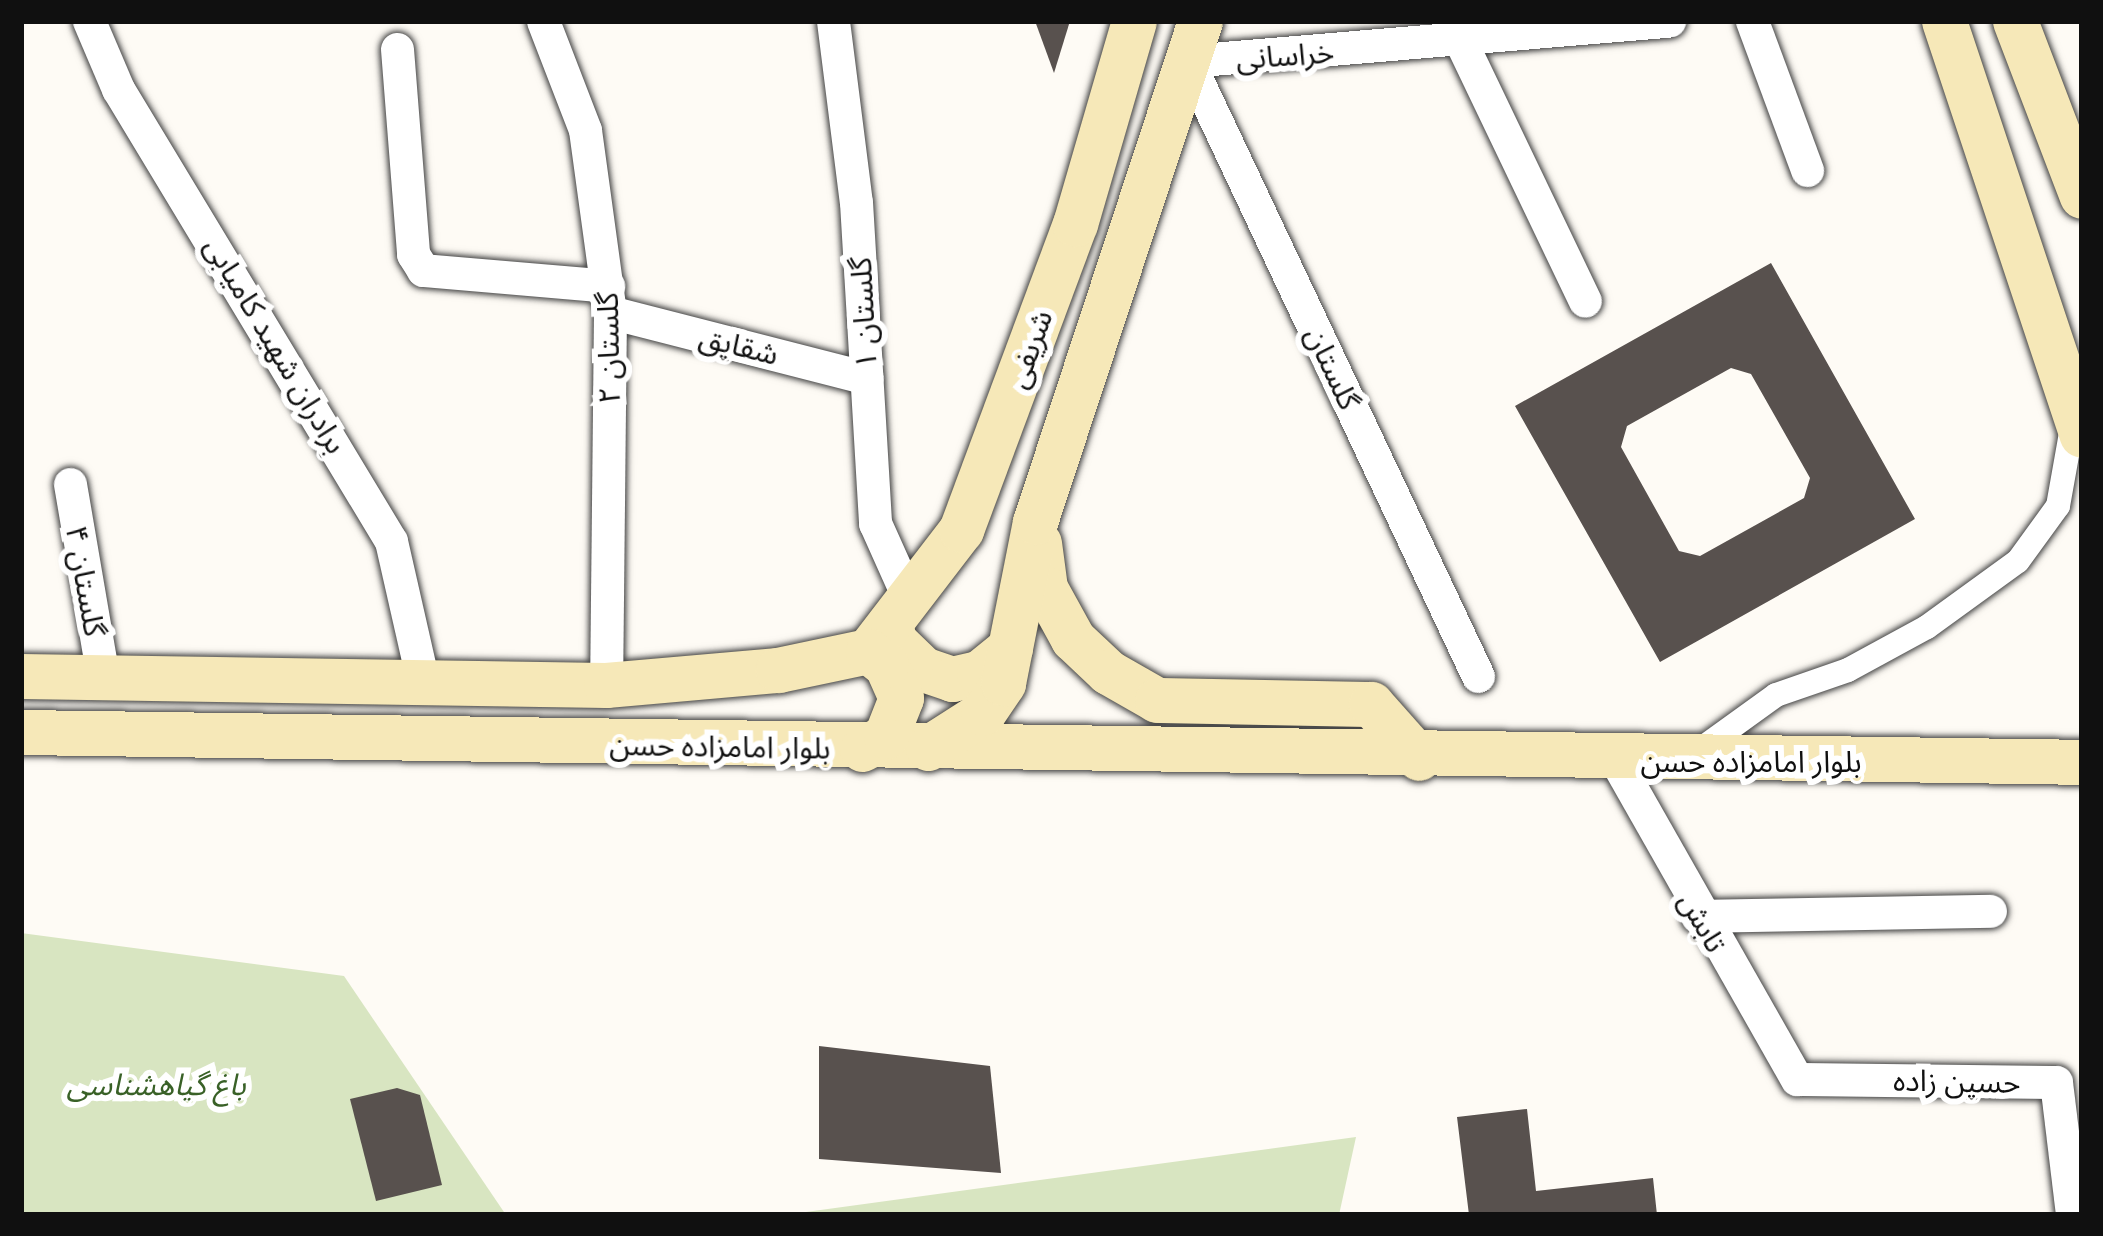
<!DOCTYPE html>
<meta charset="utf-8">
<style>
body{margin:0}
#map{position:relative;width:2103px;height:1236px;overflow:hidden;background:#fefbf5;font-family:"PT Serif","Noto Sans Arabic",serif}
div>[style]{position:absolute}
.green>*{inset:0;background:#d8e5c1}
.building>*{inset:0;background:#58514e}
.roads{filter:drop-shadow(0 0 3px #434343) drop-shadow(0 0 3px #434343)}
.pedestrian>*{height:24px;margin:-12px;padding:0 12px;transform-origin:12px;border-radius:12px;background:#fff}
.minor>*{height:33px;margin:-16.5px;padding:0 16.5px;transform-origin:16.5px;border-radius:16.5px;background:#fff}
.secondary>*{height:45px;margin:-22.5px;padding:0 22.5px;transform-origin:22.5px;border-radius:22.5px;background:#f6e8b8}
span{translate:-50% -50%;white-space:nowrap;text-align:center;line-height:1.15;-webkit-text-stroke:12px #fff;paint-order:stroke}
.street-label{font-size:30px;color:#101010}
.park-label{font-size:30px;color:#396127;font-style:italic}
.frame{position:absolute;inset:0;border:24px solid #101010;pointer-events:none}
</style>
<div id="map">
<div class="green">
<div style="clip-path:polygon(21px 933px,344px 976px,506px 1215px,21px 1215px)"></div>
<div style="clip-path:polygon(1356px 1137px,1339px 1215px,784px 1215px)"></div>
</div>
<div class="building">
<div style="clip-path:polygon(1035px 21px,1070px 21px,1054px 73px)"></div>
<div style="clip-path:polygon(evenodd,1771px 263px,1915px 519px,1660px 662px,1515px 406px,1771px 263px,1731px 368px,1751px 374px,1810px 478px,1804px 498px,1700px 556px,1679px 551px,1621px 447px,1627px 426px,1731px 368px)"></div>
<div style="clip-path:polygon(819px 1046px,990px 1066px,1001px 1173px,819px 1159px)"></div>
<div style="clip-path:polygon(397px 1088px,420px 1095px,442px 1185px,376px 1201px,350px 1099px)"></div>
<div style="clip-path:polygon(1527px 1109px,1536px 1191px,1653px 1178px,1657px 1215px,1469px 1215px,1457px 1117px)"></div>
</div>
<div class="roads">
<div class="pedestrian">
<div style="left:1697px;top:752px;width:97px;rotate:-35.8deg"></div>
<div style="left:1776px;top:695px;width:76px;rotate:-19.1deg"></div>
<div style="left:1848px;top:670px;width:90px;rotate:-28.6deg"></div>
<div style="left:1927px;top:627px;width:112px;rotate:-36deg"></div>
<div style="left:2018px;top:561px;width:68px;rotate:-54deg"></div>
<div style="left:2058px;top:506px;width:85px;rotate:-79.9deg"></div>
</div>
<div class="minor">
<div style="left:89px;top:21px;width:74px;rotate:66.9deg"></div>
<div style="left:118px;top:89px;width:528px;rotate:58.87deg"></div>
<div style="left:391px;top:541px;width:149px;rotate:77.2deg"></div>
<div style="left:543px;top:21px;width:117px;rotate:68.9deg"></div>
<div style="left:585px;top:130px;width:184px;rotate:82.2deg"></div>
<div style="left:610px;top:312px;width:373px;rotate:90.6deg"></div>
<div style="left:833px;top:21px;width:182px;rotate:82.8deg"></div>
<div style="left:856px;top:202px;width:322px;rotate:86.6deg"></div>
<div style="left:875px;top:523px;width:83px;rotate:65.9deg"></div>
<div style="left:1752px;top:21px;width:159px;rotate:69.7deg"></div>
<div style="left:1460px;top:40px;width:289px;rotate:64.4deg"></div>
<div style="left:397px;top:49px;width:206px;rotate:85.5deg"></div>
<div style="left:413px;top:254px;width:19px;rotate:58deg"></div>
<div style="left:423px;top:270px;width:186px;rotate:4.9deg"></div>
<div style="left:610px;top:312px;width:265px;rotate:14.4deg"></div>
<div style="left:70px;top:484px;width:197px;rotate:80.3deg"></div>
<div style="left:1478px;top:676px;width:680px;rotate:-115.25deg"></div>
<div style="left:1188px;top:61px;width:483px;rotate:-4.8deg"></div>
<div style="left:1616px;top:761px;width:366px;rotate:60.4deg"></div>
<div style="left:1797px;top:1079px;width:259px;rotate:0.7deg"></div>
<div style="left:2056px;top:1082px;width:134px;rotate:83.1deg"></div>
<div style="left:1697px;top:916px;width:293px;rotate:-1deg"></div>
</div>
<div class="secondary">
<div style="left:1944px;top:21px;width:436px;rotate:71.6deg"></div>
<div style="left:2015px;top:21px;width:187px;rotate:69.1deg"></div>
<div style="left:1039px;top:543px;width:45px;rotate:82.4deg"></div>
<div style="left:1045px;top:588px;width:58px;rotate:61.2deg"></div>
<div style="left:1073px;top:639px;width:48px;rotate:43.3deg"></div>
<div style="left:1108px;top:672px;width:56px;rotate:29.7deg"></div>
<div style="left:1157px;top:700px;width:214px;rotate:1.1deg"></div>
<div style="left:1371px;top:704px;width:72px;rotate:48.4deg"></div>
<div style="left:890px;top:623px;width:18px;rotate:77deg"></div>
<div style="left:894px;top:641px;width:40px;rotate:44deg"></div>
<div style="left:923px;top:669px;width:31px;rotate:19deg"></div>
<div style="left:952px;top:679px;width:28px;rotate:-13deg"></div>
<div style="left:979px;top:673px;width:40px;rotate:-39deg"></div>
<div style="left:868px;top:651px;width:153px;rotate:-52.5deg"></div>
<div style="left:961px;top:530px;width:327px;rotate:-69.6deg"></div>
<div style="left:1075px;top:224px;width:211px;rotate:-73.8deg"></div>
<div style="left:21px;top:676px;width:585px;rotate:0.88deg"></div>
<div style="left:606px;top:685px;width:173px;rotate:-5deg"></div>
<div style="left:778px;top:670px;width:92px;rotate:-11.9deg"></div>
<div style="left:21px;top:732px;width:2061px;rotate:0.83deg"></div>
<div style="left:928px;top:748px;width:65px;rotate:-32.5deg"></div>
<div style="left:983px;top:713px;width:36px;rotate:-56deg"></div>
<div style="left:1003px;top:683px;width:164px;rotate:-78.8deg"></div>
<div style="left:1035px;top:522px;width:527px;rotate:-71.77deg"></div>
<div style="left:862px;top:749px;width:27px;rotate:-28deg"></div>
<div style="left:886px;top:736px;width:41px;rotate:-68.5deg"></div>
<div style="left:901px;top:698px;width:36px;rotate:-114deg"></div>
<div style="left:886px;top:665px;width:23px;rotate:-142deg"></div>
</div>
</div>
<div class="street-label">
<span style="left:1285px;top:55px;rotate:-4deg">خراسانی</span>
<span style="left:863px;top:313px;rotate:-93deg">گلستان ۱</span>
<span style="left:276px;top:345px;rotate:59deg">برادران شهید کامیابی</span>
<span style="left:739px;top:345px;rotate:14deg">شقایق</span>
<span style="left:608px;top:348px;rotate:-91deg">گلستان ۲</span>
<span style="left:1029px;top:349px;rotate:-70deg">شریفی</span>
<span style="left:1333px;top:368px;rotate:65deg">گلستان</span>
<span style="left:86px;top:581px;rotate:80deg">گلستان ۴</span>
<span style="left:720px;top:746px;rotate:1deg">بلوار امامزاده حسن</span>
<span style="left:1751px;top:761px">بلوار امامزاده حسن</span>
<span style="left:1703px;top:922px;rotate:60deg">تابش</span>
<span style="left:1957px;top:1081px;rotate:1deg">حسین زاده</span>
</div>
<div class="park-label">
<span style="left:156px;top:1084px">باغ گیاهشناسی</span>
</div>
<div class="frame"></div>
</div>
